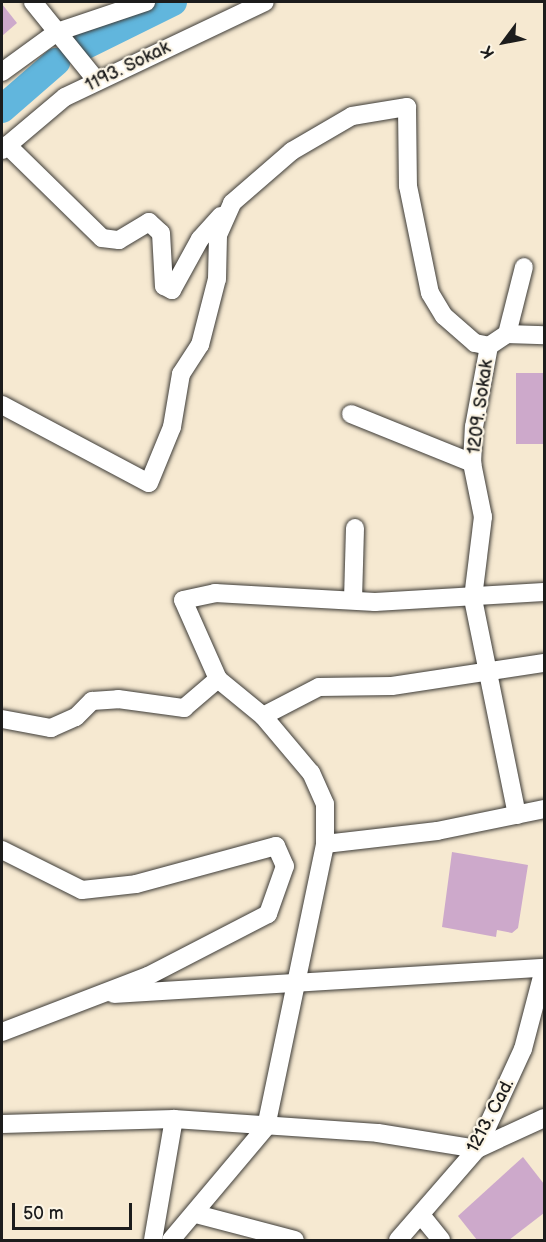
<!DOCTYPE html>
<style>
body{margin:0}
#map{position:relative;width:546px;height:1242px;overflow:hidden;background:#f6e9d1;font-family:"Balsamiq Sans",sans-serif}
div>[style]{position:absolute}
.river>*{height:28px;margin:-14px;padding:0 14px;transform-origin:14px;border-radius:14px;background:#61b6dd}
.building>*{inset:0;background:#cda9cb;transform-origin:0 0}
.roads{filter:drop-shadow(0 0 2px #3d3b37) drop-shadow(0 0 2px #3d3b37)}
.minor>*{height:18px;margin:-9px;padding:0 9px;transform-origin:9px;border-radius:9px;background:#fff}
span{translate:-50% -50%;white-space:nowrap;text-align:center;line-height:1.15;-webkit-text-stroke:4.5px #fcf5e5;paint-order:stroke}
.street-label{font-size:18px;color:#1c1c1c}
.frame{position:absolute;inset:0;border:3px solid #1c1c1c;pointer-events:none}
.north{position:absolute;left:474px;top:12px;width:60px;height:60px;-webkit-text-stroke:4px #fcf5e5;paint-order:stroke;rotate:238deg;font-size:16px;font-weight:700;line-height:24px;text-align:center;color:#1c1c1c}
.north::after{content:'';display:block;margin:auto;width:21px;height:27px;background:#1c1c1c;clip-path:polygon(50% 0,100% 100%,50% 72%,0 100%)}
.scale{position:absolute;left:12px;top:1203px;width:120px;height:27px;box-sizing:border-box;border:3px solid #1c1c1c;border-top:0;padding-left:8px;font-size:18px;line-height:21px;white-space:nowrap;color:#1c1c1c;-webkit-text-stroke:4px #fcf5e5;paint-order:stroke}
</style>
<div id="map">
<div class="river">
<div style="left:78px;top:49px;width:106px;rotate:-26.3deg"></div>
<div style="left:2px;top:109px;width:72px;rotate:-41deg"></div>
</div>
<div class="building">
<div style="clip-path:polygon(2px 4px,17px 23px,2px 36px)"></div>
<div style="left:516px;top:373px;width:28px;height:71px"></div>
<div style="clip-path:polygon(452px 852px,528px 865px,518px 928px,512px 933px,497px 930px,496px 937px,442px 927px)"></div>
<div style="clip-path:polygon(523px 1157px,544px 1184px,544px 1213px,509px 1240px,477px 1240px,458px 1216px)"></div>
</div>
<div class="roads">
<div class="minor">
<div style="left:33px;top:2px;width:102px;rotate:51deg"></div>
<div style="left:2px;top:72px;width:68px;rotate:-36deg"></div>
<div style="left:57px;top:32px;width:94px;rotate:-18.6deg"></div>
<div style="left:7px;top:145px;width:133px;rotate:44.4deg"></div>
<div style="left:102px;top:238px;width:17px;rotate:7deg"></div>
<div style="left:119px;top:240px;width:35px;rotate:-31deg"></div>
<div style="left:149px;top:222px;width:16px;rotate:43deg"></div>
<div style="left:161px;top:233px;width:53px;rotate:86.8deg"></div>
<div style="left:164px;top:286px;width:9px;rotate:27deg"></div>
<div style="left:172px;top:290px;width:58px;rotate:-61.2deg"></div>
<div style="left:200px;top:239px;width:31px;rotate:-48deg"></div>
<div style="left:2px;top:150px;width:82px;rotate:-40.1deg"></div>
<div style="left:65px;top:97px;width:221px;rotate:-25.4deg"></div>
<div style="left:507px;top:334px;width:69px;rotate:-75.8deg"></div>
<div style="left:2px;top:405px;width:166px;rotate:28deg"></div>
<div style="left:149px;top:483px;width:61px;rotate:-67.7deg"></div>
<div style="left:172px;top:427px;width:54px;rotate:-80.4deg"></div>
<div style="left:181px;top:374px;width:35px;rotate:-57deg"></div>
<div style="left:200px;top:345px;width:68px;rotate:-75.6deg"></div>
<div style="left:217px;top:279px;width:44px;rotate:-88.7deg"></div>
<div style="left:218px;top:235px;width:35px;rotate:-66deg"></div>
<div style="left:232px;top:203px;width:79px;rotate:-40.9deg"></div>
<div style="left:292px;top:151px;width:69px;rotate:-30.3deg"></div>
<div style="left:352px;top:116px;width:56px;rotate:-9.3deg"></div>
<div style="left:407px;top:107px;width:79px;rotate:89.3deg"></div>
<div style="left:408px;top:186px;width:109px;rotate:78.4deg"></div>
<div style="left:430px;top:293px;width:27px;rotate:59deg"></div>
<div style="left:444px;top:316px;width:41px;rotate:41.1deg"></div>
<div style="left:475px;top:343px;width:14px;rotate:12deg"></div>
<div style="left:351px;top:414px;width:131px;rotate:22deg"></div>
<div style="left:353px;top:600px;width:72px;rotate:-88.4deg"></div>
<div style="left:263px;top:716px;width:63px;rotate:-27.4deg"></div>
<div style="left:319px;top:687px;width:73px;rotate:-0.8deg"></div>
<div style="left:392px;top:686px;width:154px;rotate:-8.6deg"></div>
<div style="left:2px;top:719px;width:50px;rotate:10.4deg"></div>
<div style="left:51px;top:728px;width:27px;rotate:-24deg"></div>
<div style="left:76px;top:717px;width:23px;rotate:-45deg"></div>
<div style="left:92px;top:701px;width:26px;rotate:-4deg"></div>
<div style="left:118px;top:699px;width:67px;rotate:7.8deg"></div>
<div style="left:184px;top:708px;width:45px;rotate:-40.5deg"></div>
<div style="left:517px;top:815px;width:221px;rotate:-101.5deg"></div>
<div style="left:473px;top:598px;width:82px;rotate:-83deg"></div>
<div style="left:483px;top:517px;width:55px;rotate:-101.5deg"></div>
<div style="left:472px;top:463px;width:36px;rotate:-87deg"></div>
<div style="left:474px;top:427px;width:82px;rotate:-79.5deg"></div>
<div style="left:489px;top:346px;width:22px;rotate:-34deg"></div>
<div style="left:507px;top:334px;width:37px;rotate:2deg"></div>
<div style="left:325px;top:844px;width:113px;rotate:-6.6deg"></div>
<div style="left:437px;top:831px;width:109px;rotate:-11.6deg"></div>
<div style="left:2px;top:850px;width:89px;rotate:26.6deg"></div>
<div style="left:82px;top:890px;width:54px;rotate:-6.3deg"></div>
<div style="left:136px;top:884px;width:145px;rotate:-15.2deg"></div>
<div style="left:276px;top:846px;width:22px;rotate:66deg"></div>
<div style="left:285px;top:866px;width:51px;rotate:109.5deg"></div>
<div style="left:268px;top:914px;width:135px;rotate:152.7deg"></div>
<div style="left:148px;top:976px;width:156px;rotate:159deg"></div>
<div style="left:114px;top:994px;width:431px;rotate:-3.5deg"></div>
<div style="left:2px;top:1124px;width:172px;rotate:-1.7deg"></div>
<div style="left:174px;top:1119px;width:204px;rotate:3.9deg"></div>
<div style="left:378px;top:1133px;width:100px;rotate:9.2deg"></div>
<div style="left:477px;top:1149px;width:74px;rotate:-24.8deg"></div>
<div style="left:196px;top:1214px;width:102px;rotate:14.7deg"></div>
<div style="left:421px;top:1215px;width:32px;rotate:51deg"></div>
<div style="left:153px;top:1240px;width:123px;rotate:-80.2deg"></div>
<div style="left:171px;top:1240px;width:148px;rotate:-49.9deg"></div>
<div style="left:266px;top:1127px;width:289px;rotate:-78.2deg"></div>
<div style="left:325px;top:844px;width:40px;rotate:-90deg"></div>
<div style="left:325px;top:804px;width:34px;rotate:-114deg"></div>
<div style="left:311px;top:773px;width:75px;rotate:-130.1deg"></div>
<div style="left:263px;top:716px;width:58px;rotate:-140.6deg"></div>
<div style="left:218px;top:679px;width:86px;rotate:-113.9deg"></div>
<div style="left:183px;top:600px;width:33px;rotate:-12deg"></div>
<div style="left:215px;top:593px;width:160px;rotate:3.2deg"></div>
<div style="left:375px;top:602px;width:169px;rotate:-3.4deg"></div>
<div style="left:398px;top:1240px;width:121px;rotate:-49deg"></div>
<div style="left:477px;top:1149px;width:110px;rotate:-65.3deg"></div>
<div style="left:523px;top:1049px;width:83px;rotate:-75.3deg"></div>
</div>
</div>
<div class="street-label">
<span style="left:128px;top:67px;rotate:-26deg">1193. Sokak</span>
<span style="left:481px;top:407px;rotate:-82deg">1209. Sokak</span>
<span style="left:491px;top:1116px;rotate:-62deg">1213. Cad.</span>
</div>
<div class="frame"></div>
<div class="north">K</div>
<div class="scale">50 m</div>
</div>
